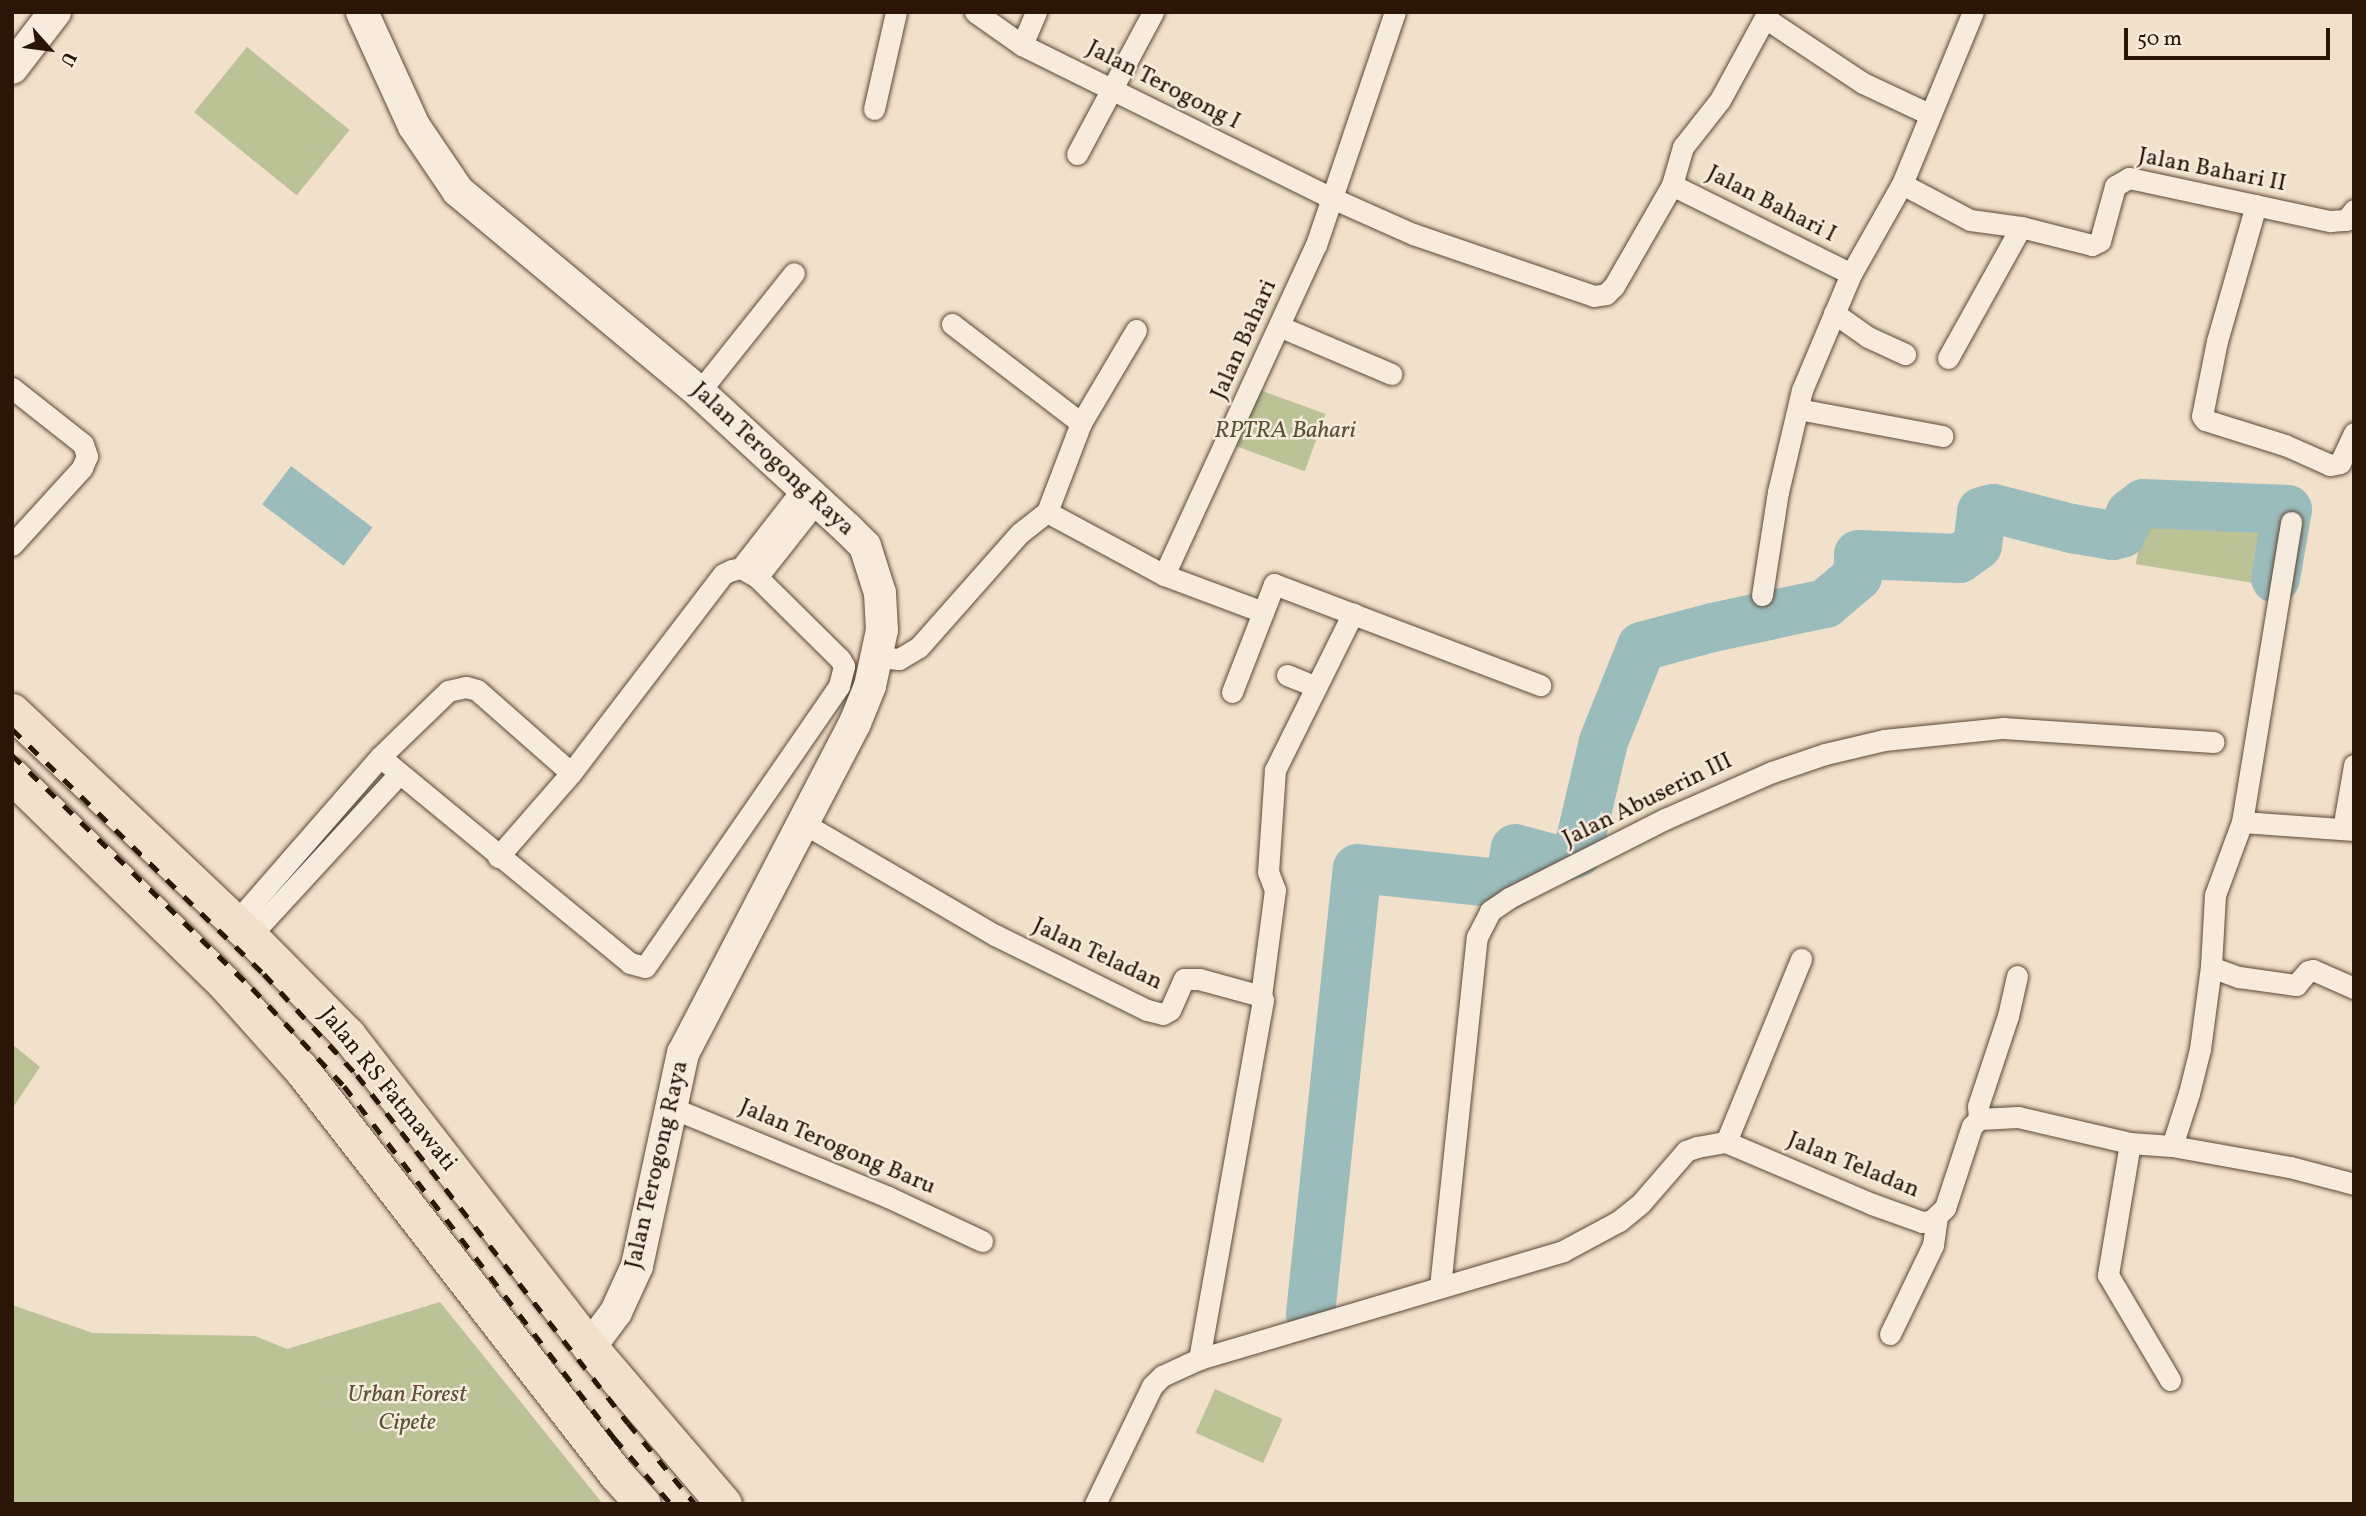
<!DOCTYPE html>
<style>
body{margin:0}
#map{position:relative;width:2366px;height:1516px;overflow:hidden;background:#f1e0ca;font-family:Vollkorn,serif}
div>[style]{position:absolute}
.green>*{inset:0;background:#bbc296;transform-origin:0 0}
.water>*{inset:0;background:#9bbcbc;transform-origin:0 0}
.river>*{height:49px;margin:-24.5px;padding:0 24.5px;transform-origin:24.5px;border-radius:24.5px;background:#9bbcbc}
.roads{filter:drop-shadow(0 0 2px #5c4837) drop-shadow(0 0 2px #5c4837)}
.street>*{height:21px;margin:-10.5px;padding:0 10.5px;transform-origin:10.5px;border-radius:10.5px;background:#f6ebdd}
.secondary>*{height:32px;margin:-16px;padding:0 16px;transform-origin:16px;border-radius:16px;background:#f6ebdd}
.primary>*{height:35px;margin:-17.5px;padding:0 17.5px;transform-origin:17.5px;border-radius:17.5px;background:#f1e0ca}
.rail>*{height:5px;margin-top:-2.5px;transform-origin:0;background:repeating-linear-gradient(90deg,#2a1506 0 12px,transparent 0 24px)}
span{translate:-50% -50%;white-space:nowrap;text-align:center;line-height:1.15;-webkit-text-stroke:5px #f6ebdd;paint-order:stroke}
.street-label{font-size:24px;color:#2a1506}
.park-label{font-size:24px;color:#5d5238;font-style:italic}
.frame{position:absolute;inset:0;border:14px solid #2a1506;pointer-events:none}
.north{position:absolute;left:14px;top:14px;width:70px;height:70px;-webkit-text-stroke:5px #f6ebdd;paint-order:stroke;rotate:118deg;font-size:19px;font-weight:700;line-height:28px;text-align:center;color:#2a1506}
.north::after{content:'';display:block;margin:auto;width:24px;height:32px;background:#2a1506;clip-path:polygon(50% 0,100% 100%,50% 72%,0 100%)}
.scale{position:absolute;left:2124px;top:28px;width:206px;height:32px;box-sizing:border-box;border:4px solid #2a1506;border-top:0;padding-left:9px;font-size:21px;line-height:24px;white-space:nowrap;color:#2a1506;-webkit-text-stroke:5px #f6ebdd;paint-order:stroke}
</style>
<div id="map">
<div class="green">
<div style="left:247px;top:47px;width:132px;height:84px;rotate:39deg"></div>
<div style="left:1257px;top:389px;width:73px;height:61px;rotate:20deg"></div>
<div style="left:2144px;top:513px;width:126px;height:52px;rotate:9deg"></div>
<div style="clip-path:polygon(12px 1044px,40px 1067px,12px 1109px)"></div>
<div style="clip-path:polygon(440px 1302px,603px 1504px,12px 1503px,12px 1305px,93px 1333px,255px 1336px,287px 1349px)"></div>
<div style="left:1215px;top:1389px;width:74px;height:48px;rotate:24deg"></div>
</div>
<div class="water">
<div style="left:291px;top:466px;width:102px;height:48px;rotate:37deg"></div>
</div>
<div class="river">
<div style="left:1310px;top:1313px;width:447px;rotate:-84deg"></div>
<div style="left:1357px;top:868px;width:153px;rotate:6deg"></div>
<div style="left:1509px;top:884px;width:36px;rotate:-81deg"></div>
<div style="left:1515px;top:848px;width:41px;rotate:15.4deg"></div>
<div style="left:1555px;top:859px;width:23px;rotate:-18deg"></div>
<div style="left:1577px;top:852px;width:114px;rotate:-76.8deg"></div>
<div style="left:1603px;top:741px;width:102px;rotate:-68.2deg"></div>
<div style="left:1641px;top:646px;width:73px;rotate:-15deg"></div>
<div style="left:1712px;top:627px;width:116px;rotate:-12deg"></div>
<div style="left:1825px;top:603px;width:42px;rotate:-40.2deg"></div>
<div style="left:1857px;top:576px;width:22px;rotate:-87deg"></div>
<div style="left:1858px;top:554px;width:101px;rotate:2.3deg"></div>
<div style="left:1959px;top:558px;width:22px;rotate:-36deg"></div>
<div style="left:1977px;top:545px;width:34px;rotate:-83deg"></div>
<div style="left:1981px;top:511px;width:12px;rotate:-14deg"></div>
<div style="left:1993px;top:508px;width:81px;rotate:14.4deg"></div>
<div style="left:2071px;top:528px;width:42px;rotate:9.7deg"></div>
<div style="left:2112px;top:535px;width:9px;rotate:-13deg"></div>
<div style="left:2121px;top:533px;width:22px;rotate:-66deg"></div>
<div style="left:2130px;top:513px;width:16px;rotate:-38deg"></div>
<div style="left:2143px;top:503px;width:144px;rotate:2.4deg"></div>
<div style="left:2287px;top:509px;width:70px;rotate:99.9deg"></div>
</div>
<div class="roads">
<div class="street">
<div style="left:975px;top:12px;width:57px;rotate:35.1deg"></div>
<div style="left:1022px;top:45px;width:346px;rotate:26.3deg"></div>
<div style="left:1332px;top:198px;width:89px;rotate:24deg"></div>
<div style="left:1413px;top:234px;width:191px;rotate:18.9deg"></div>
<div style="left:1594px;top:296px;width:12px;rotate:-9deg"></div>
<div style="left:1606px;top:294px;width:11px;rotate:-45deg"></div>
<div style="left:1614px;top:286px;width:116px;rotate:-60.1deg"></div>
<div style="left:1672px;top:185px;width:200px;rotate:26.4deg"></div>
<div style="left:1765px;top:18px;width:118px;rotate:33.6deg"></div>
<div style="left:1863px;top:83px;width:73px;rotate:25.2deg"></div>
<div style="left:1022px;top:45px;width:36px;rotate:-67deg"></div>
<div style="left:874px;top:109px;width:99px;rotate:-77.2deg"></div>
<div style="left:1077px;top:154px;width:161px;rotate:-61.8deg"></div>
<div style="left:1902px;top:184px;width:77px;rotate:27.9deg"></div>
<div style="left:1970px;top:220px;width:51px;rotate:7.8deg"></div>
<div style="left:2021px;top:227px;width:73px;rotate:14.2deg"></div>
<div style="left:2092px;top:245px;width:9px;rotate:-27deg"></div>
<div style="left:2100px;top:241px;width:57px;rotate:-74.7deg"></div>
<div style="left:2115px;top:186px;width:16px;rotate:-30deg"></div>
<div style="left:2129px;top:178px;width:206px;rotate:12.1deg"></div>
<div style="left:2330px;top:221px;width:16px;rotate:-4deg"></div>
<div style="left:2346px;top:220px;width:13px;rotate:-51deg"></div>
<div style="left:1672px;top:185px;width:40px;rotate:-74deg"></div>
<div style="left:1683px;top:147px;width:60px;rotate:-51.8deg"></div>
<div style="left:1720px;top:100px;width:100px;rotate:-61.4deg"></div>
<div style="left:2256px;top:205px;width:141px;rotate:106deg"></div>
<div style="left:2217px;top:341px;width:76px;rotate:101.3deg"></div>
<div style="left:2202px;top:416px;width:5px;rotate:53deg"></div>
<div style="left:2205px;top:420px;width:84px;rotate:17.4deg"></div>
<div style="left:2285px;top:445px;width:49px;rotate:24deg"></div>
<div style="left:2330px;top:465px;width:10px;rotate:-11deg"></div>
<div style="left:2340px;top:463px;width:33px;rotate:-65deg"></div>
<div style="left:1834px;top:313px;width:42px;rotate:35.2deg"></div>
<div style="left:1868px;top:337px;width:41px;rotate:24.7deg"></div>
<div style="left:952px;top:324px;width:163px;rotate:37.5deg"></div>
<div style="left:1281px;top:327px;width:120px;rotate:23.1deg"></div>
<div style="left:1948px;top:358px;width:150px;rotate:-60.9deg"></div>
<div style="left:12px;top:388px;width:90px;rotate:38.3deg"></div>
<div style="left:83px;top:444px;width:13px;rotate:72deg"></div>
<div style="left:87px;top:456px;width:13px;rotate:113deg"></div>
<div style="left:82px;top:468px;width:104px;rotate:132.3deg"></div>
<div style="left:699px;top:392px;width:152px;rotate:-51.4deg"></div>
<div style="left:1798px;top:409px;width:147px;rotate:10.6deg"></div>
<div style="left:1047px;top:512px;width:95px;rotate:-69.1deg"></div>
<div style="left:1081px;top:423px;width:108px;rotate:-59.4deg"></div>
<div style="left:741px;top:568px;width:103px;rotate:-52.1deg"></div>
<div style="left:1164px;top:575px;width:363px;rotate:-65.3deg"></div>
<div style="left:1316px;top:245px;width:246px;rotate:-71.3deg"></div>
<div style="left:757px;top:577px;width:97px;rotate:-51.7deg"></div>
<div style="left:1762px;top:595px;width:104px;rotate:-81.2deg"></div>
<div style="left:1778px;top:492px;width:105px;rotate:-76.8deg"></div>
<div style="left:1802px;top:390px;width:126px;rotate:-67.1deg"></div>
<div style="left:1851px;top:274px;width:103px;rotate:-60.5deg"></div>
<div style="left:1902px;top:184px;width:186px;rotate:-67.6deg"></div>
<div style="left:877px;top:657px;width:22px;rotate:5deg"></div>
<div style="left:899px;top:659px;width:23px;rotate:-31deg"></div>
<div style="left:919px;top:647px;width:152px;rotate:-48.5deg"></div>
<div style="left:1020px;top:533px;width:34px;rotate:-38deg"></div>
<div style="left:1047px;top:512px;width:133px;rotate:28.3deg"></div>
<div style="left:1164px;top:575px;width:106px;rotate:20.5deg"></div>
<div style="left:1287px;top:675px;width:31px;rotate:22deg"></div>
<div style="left:1232px;top:692px;width:116px;rotate:-68.7deg"></div>
<div style="left:1274px;top:584px;width:285px;rotate:20.8deg"></div>
<div style="left:2242px;top:822px;width:304px;rotate:-80.7deg"></div>
<div style="left:803px;top:823px;width:222px;rotate:30.3deg"></div>
<div style="left:995px;top:935px;width:169px;rotate:26.3deg"></div>
<div style="left:1147px;top:1010px;width:16px;rotate:14deg"></div>
<div style="left:1163px;top:1014px;width:8px;rotate:-30deg"></div>
<div style="left:1170px;top:1010px;width:34px;rotate:-66deg"></div>
<div style="left:1184px;top:979px;width:15px"></div>
<div style="left:1199px;top:979px;width:64px;rotate:15.3deg"></div>
<div style="left:1261px;top:996px;width:4px;rotate:63deg"></div>
<div style="left:1263px;top:1000px;width:365px;rotate:100.1deg"></div>
<div style="left:2343px;top:829px;width:65px;rotate:-80.2deg"></div>
<div style="left:2354px;top:830px;width:112px;rotate:-175.9deg"></div>
<div style="left:2242px;top:822px;width:78px;rotate:110.3deg"></div>
<div style="left:2215px;top:895px;width:72px;rotate:93.2deg"></div>
<div style="left:2211px;top:967px;width:30px;rotate:20deg"></div>
<div style="left:2239px;top:977px;width:58px;rotate:8deg"></div>
<div style="left:2296px;top:985px;width:18px;rotate:-49deg"></div>
<div style="left:2308px;top:971px;width:5px;rotate:-11deg"></div>
<div style="left:2313px;top:970px;width:45px;rotate:23.7deg"></div>
<div style="left:498px;top:857px;width:111px;rotate:-49deg"></div>
<div style="left:236px;top:922px;width:219px;rotate:-48.9deg"></div>
<div style="left:380px;top:757px;width:95px;rotate:-44.1deg"></div>
<div style="left:448px;top:691px;width:18px;rotate:-13deg"></div>
<div style="left:466px;top:687px;width:11px;rotate:15deg"></div>
<div style="left:477px;top:690px;width:125px;rotate:41.4deg"></div>
<div style="left:571px;top:773px;width:250px;rotate:-52.6deg"></div>
<div style="left:723px;top:574px;width:10px;rotate:-24deg"></div>
<div style="left:732px;top:570px;width:9px;rotate:-13deg"></div>
<div style="left:741px;top:568px;width:18px;rotate:29deg"></div>
<div style="left:757px;top:577px;width:117px;rotate:44.7deg"></div>
<div style="left:840px;top:659px;width:8px;rotate:60deg"></div>
<div style="left:844px;top:666px;width:21px;rotate:104deg"></div>
<div style="left:839px;top:686px;width:341px;rotate:124.6deg"></div>
<div style="left:645px;top:967px;width:16px;rotate:-165deg"></div>
<div style="left:630px;top:963px;width:324px;rotate:-140.5deg"></div>
<div style="left:250px;top:936px;width:219px;rotate:-47.4deg"></div>
<div style="left:1261px;top:996px;width:107px;rotate:-82.5deg"></div>
<div style="left:1275px;top:890px;width:19px;rotate:-111deg"></div>
<div style="left:1268px;top:872px;width:102px;rotate:-86.1deg"></div>
<div style="left:1275px;top:770px;width:175px;rotate:-63.6deg"></div>
<div style="left:670px;top:1107px;width:236px;rotate:22.4deg"></div>
<div style="left:888px;top:1197px;width:104px;rotate:25.1deg"></div>
<div style="left:1979px;top:1119px;width:39px;rotate:-3deg"></div>
<div style="left:2018px;top:1117px;width:115px;rotate:13.1deg"></div>
<div style="left:2130px;top:1143px;width:42px;rotate:4.1deg"></div>
<div style="left:2172px;top:1146px;width:120px;rotate:10.1deg"></div>
<div style="left:2290px;top:1167px;width:66px;rotate:14.9deg"></div>
<div style="left:1979px;top:1119px;width:13px;rotate:-94deg"></div>
<div style="left:1978px;top:1106px;width:95px;rotate:-71.6deg"></div>
<div style="left:2008px;top:1016px;width:41px;rotate:-77.3deg"></div>
<div style="left:1726px;top:1142px;width:198px;rotate:-67.7deg"></div>
<div style="left:2130px;top:1143px;width:134px;rotate:99.5deg"></div>
<div style="left:2108px;top:1275px;width:122px;rotate:59.4deg"></div>
<div style="left:2172px;top:1146px;width:56px;rotate:-72.2deg"></div>
<div style="left:2189px;top:1093px;width:45px;rotate:-76deg"></div>
<div style="left:2200px;top:1049px;width:83px;rotate:-82.4deg"></div>
<div style="left:1440px;top:1287px;width:352px;rotate:-84deg"></div>
<div style="left:1477px;top:937px;width:29px;rotate:-63deg"></div>
<div style="left:1490px;top:911px;width:23px;rotate:-34deg"></div>
<div style="left:1509px;top:898px;width:175px;rotate:-26.9deg"></div>
<div style="left:1665px;top:819px;width:117px;rotate:-23.7deg"></div>
<div style="left:1772px;top:772px;width:56px;rotate:-18.8deg"></div>
<div style="left:1825px;top:754px;width:61px;rotate:-13.3deg"></div>
<div style="left:1884px;top:740px;width:120px;rotate:-5.8deg"></div>
<div style="left:2003px;top:728px;width:211px;rotate:3.8deg"></div>
<div style="left:1890px;top:1334px;width:99px;rotate:-64.2deg"></div>
<div style="left:1933px;top:1245px;width:27px;rotate:-82deg"></div>
<div style="left:1095px;top:1504px;width:131px;rotate:-64.2deg"></div>
<div style="left:1152px;top:1386px;width:14px;rotate:-45deg"></div>
<div style="left:1162px;top:1376px;width:41px;rotate:-24.7deg"></div>
<div style="left:1199px;top:1359px;width:380px;rotate:-16.5deg"></div>
<div style="left:1563px;top:1251px;width:64px;rotate:-28.2deg"></div>
<div style="left:1619px;top:1221px;width:28px;rotate:-39deg"></div>
<div style="left:1641px;top:1203px;width:69px;rotate:-49.1deg"></div>
<div style="left:1686px;top:1151px;width:12px;rotate:-20deg"></div>
<div style="left:1697px;top:1147px;width:29px;rotate:-10deg"></div>
<div style="left:1726px;top:1142px;width:159px;rotate:23deg"></div>
<div style="left:1872px;top:1204px;width:53px;rotate:19.8deg"></div>
<div style="left:1922px;top:1222px;width:9px;rotate:-6deg"></div>
<div style="left:1931px;top:1221px;width:19px;rotate:-43deg"></div>
<div style="left:1945px;top:1208px;width:86px;rotate:-71.8deg"></div>
<div style="left:1972px;top:1126px;width:10px;rotate:-45deg"></div>
</div>
<div class="secondary">
<div style="left:362px;top:12px;width:125px;rotate:65.5deg"></div>
<div style="left:414px;top:126px;width:78px;rotate:55.9deg"></div>
<div style="left:458px;top:191px;width:314px;rotate:39.8deg"></div>
<div style="left:699px;top:392px;width:202px;rotate:42.6deg"></div>
<div style="left:848px;top:529px;width:24px;rotate:45deg"></div>
<div style="left:865px;top:546px;width:49px;rotate:72.3deg"></div>
<div style="left:880px;top:593px;width:37px;rotate:87deg"></div>
<div style="left:882px;top:630px;width:57px;rotate:102.1deg"></div>
<div style="left:870px;top:686px;width:40px;rotate:112deg"></div>
<div style="left:855px;top:723px;width:372px;rotate:117.5deg"></div>
<div style="left:683px;top:1053px;width:218px;rotate:102.2deg"></div>
<div style="left:637px;top:1266px;width:51px;rotate:114.5deg"></div>
<div style="left:616px;top:1312px;width:44px;rotate:126.6deg"></div>
<div style="left:12px;top:68px;width:71px;rotate:-52.5deg"></div>
</div>
<div class="primary">
<div style="left:12px;top:711px;width:328px;rotate:43.4deg"></div>
<div style="left:250px;top:936px;width:139px;rotate:45.3deg"></div>
<div style="left:348px;top:1035px;width:395px;rotate:52.2deg"></div>
<div style="left:590px;top:1347px;width:206px;rotate:49.5deg"></div>
<div style="left:12px;top:776px;width:296px;rotate:44.3deg"></div>
<div style="left:224px;top:983px;width:115px;rotate:48.2deg"></div>
<div style="left:301px;top:1069px;width:513px;rotate:52.13deg"></div>
<div style="left:616px;top:1474px;width:40px;rotate:48deg"></div>
</div>
</div>
<div class="rail">
<div style="left:12px;top:729px;width:351px;rotate:44.2deg"></div>
<div style="left:264px;top:974px;width:137px;rotate:47.4deg"></div>
<div style="left:357px;top:1075px;width:441px;rotate:52.1deg"></div>
<div style="left:628px;top:1423px;width:105px;rotate:50.4deg"></div>
<div style="left:12px;top:755px;width:334px;rotate:44.2deg"></div>
<div style="left:252px;top:988px;width:134px;rotate:46.8deg"></div>
<div style="left:344px;top:1086px;width:444px;rotate:52.5deg"></div>
<div style="left:614px;top:1438px;width:87px;rotate:49.2deg"></div>
</div>
<div class="street-label">
<span style="left:1163px;top:86px;rotate:27deg">Jalan Terogong I</span>
<span style="left:2212px;top:171px;rotate:11deg">Jalan Bahari II</span>
<span style="left:1771px;top:205px;rotate:27deg">Jalan Bahari I</span>
<span style="left:1245px;top:340px;rotate:-66deg">Jalan Bahari</span>
<span style="left:772px;top:460px;rotate:43deg">Jalan Terogong Raya</span>
<span style="left:1648px;top:801px;rotate:-26deg">Jalan Abuserin III</span>
<span style="left:1097px;top:955px;rotate:25deg">Jalan Teladan</span>
<span style="left:387px;top:1090px;rotate:51deg">Jalan RS Fatmawati</span>
<span style="left:837px;top:1148px;rotate:23deg">Jalan Terogong Baru</span>
<span style="left:658px;top:1165px;rotate:-77deg">Jalan Terogong Raya</span>
<span style="left:1853px;top:1166px;rotate:22deg">Jalan Teladan</span>
</div>
<div class="park-label">
<span style="left:1285px;top:432px">RPTRA Bahari</span>
<span style="left:407px;top:1410px">Urban Forest<br>Cipete</span>
</div>
<div class="frame"></div>
<div class="north">U</div>
<div class="scale">50 m</div>
</div>
